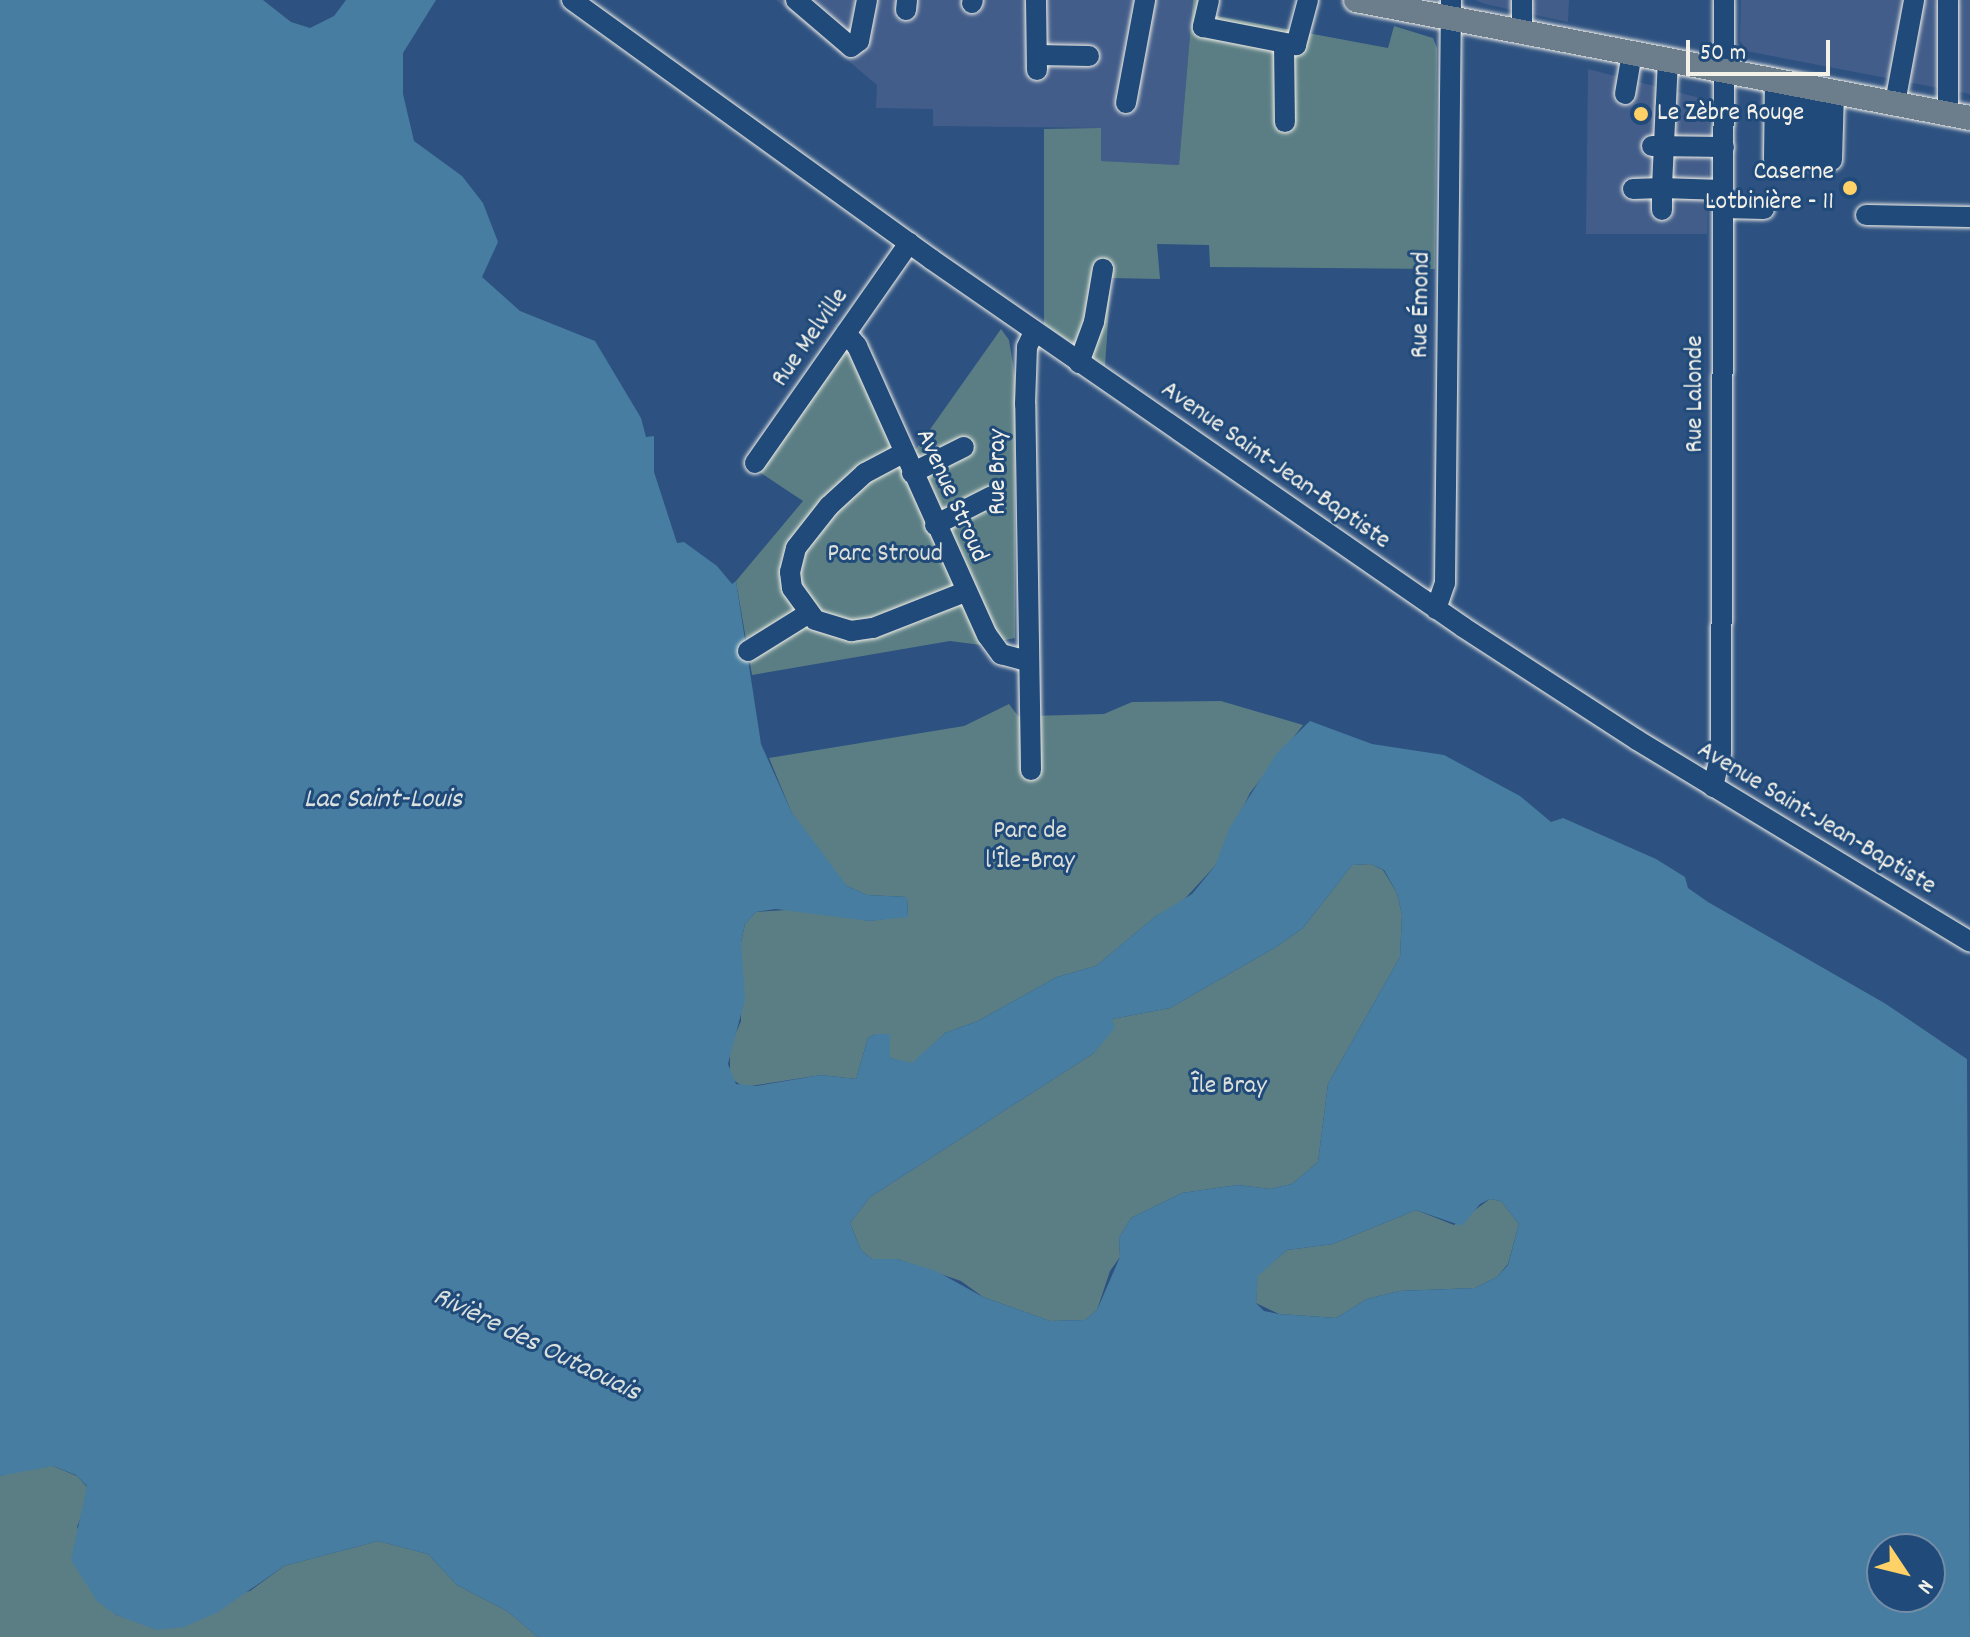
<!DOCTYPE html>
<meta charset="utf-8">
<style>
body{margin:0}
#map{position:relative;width:1970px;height:1637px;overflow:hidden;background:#2d5180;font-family:Dekko,sans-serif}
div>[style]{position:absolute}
.built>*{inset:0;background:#425d8a}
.green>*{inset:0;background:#5a7e84}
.water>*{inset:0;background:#467da1}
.roads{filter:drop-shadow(0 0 2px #f4f1e8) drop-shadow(0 0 2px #f4f1e8)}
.minor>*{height:20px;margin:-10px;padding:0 10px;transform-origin:10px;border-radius:10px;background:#1f4a7a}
.major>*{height:24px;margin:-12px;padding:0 12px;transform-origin:12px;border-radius:12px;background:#6c7d8b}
.dots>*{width:22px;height:22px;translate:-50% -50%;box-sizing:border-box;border:4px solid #1f4a7a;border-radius:50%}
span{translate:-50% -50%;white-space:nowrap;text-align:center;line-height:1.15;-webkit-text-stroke:6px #1f4a7a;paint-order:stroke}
.poi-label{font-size:26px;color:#f4f1e8}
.left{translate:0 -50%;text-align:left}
.right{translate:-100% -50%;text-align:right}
.street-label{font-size:26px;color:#f4f1e8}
.park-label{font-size:26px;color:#dde0d9}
.water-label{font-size:28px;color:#dae0dd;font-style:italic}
.north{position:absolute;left:1866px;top:1533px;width:80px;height:80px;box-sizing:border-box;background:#1f4a7a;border:2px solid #748da6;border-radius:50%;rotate:125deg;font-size:22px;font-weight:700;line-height:32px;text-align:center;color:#f4f1e8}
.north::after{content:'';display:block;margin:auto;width:28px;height:36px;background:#ffd166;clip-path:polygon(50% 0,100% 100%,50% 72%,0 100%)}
.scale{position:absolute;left:1686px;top:40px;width:144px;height:36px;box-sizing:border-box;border:4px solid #f4f1e8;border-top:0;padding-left:10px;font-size:24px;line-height:28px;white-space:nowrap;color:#f4f1e8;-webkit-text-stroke:6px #1f4a7a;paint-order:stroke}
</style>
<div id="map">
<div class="built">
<div style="clip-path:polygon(776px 0,1193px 0,1179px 165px,1100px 161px,1101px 128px,933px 126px,933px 109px,876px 108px,877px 85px)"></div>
<div style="clip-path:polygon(1475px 0,1569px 0,1568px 22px,1485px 4px)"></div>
<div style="clip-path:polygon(1741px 0,1970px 0,1970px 94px,1746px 51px,1740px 40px)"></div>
<div style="clip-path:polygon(1588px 69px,1704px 99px,1709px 123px,1707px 234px,1586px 234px)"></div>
</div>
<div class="green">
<div style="clip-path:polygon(1193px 0,1209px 0,1206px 14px,1388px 48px,1394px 26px,1433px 38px,1437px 48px,1435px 269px,1210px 267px,1209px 245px,1157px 244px,1160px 279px,1111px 278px,1105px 366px,1044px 324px,1044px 129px,1101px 128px,1101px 161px,1179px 165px)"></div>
<div style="clip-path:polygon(1001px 329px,1009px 340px,1015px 377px,1015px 638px,981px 645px,950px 641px,752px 675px,736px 581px,803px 501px,758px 471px,846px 349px,914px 452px)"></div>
<div style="clip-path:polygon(1221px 701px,1303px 725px,1250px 793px,1215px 866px,1179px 905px,1156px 916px,1096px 966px,1057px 977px,978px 1021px,945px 1033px,912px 1064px,890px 1058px,890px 1034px,876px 1034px,868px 1038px,856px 1079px,821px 1075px,744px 1087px,730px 1078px,730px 1047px,741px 1021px,741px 942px,745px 924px,756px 912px,802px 909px,869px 921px,908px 916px,907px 897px,867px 895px,847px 886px,822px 859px,791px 811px,769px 758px,964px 726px,1009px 704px,1018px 716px,1030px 716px,1104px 714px,1132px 702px)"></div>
<div style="clip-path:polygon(1371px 864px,1383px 870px,1397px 893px,1402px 915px,1400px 957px,1328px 1084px,1318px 1162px,1292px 1184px,1270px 1189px,1238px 1185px,1182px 1193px,1131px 1218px,1119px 1238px,1120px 1257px,1110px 1271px,1097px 1310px,1085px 1320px,1050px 1321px,983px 1297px,961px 1281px,897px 1259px,872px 1259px,861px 1250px,850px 1223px,870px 1197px,1094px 1053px,1112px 1019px,1170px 1008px,1276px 947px,1303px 928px,1352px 865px)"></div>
<div style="clip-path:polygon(1490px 1199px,1501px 1201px,1519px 1224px,1508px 1264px,1497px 1277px,1475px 1288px,1399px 1291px,1367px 1299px,1336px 1318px,1279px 1314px,1256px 1303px,1257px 1276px,1287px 1250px,1333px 1244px,1416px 1210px,1454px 1225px)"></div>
<div style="clip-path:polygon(32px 1466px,53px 1466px,77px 1476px,87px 1487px,87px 1502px,77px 1527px,116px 1615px,133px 1620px,250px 1591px,284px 1566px,378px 1541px,428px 1554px,457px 1585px,507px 1611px,538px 1637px,0 1637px,0 1476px)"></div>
</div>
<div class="water">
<div style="clip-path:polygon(evenodd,0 0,263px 0,291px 22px,310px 28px,334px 16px,346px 0,436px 0,403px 53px,403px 94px,414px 141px,462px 176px,483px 203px,498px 242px,482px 277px,520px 311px,595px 341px,641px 418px,646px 437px,654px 436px,654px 472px,677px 543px,684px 542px,717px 566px,732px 584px,736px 581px,761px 744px,791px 811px,847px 886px,867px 895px,907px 897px,908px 917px,869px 921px,776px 909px,756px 912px,745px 924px,741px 942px,745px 999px,728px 1064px,736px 1084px,756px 1086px,821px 1075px,856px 1079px,868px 1038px,876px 1034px,890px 1034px,890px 1058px,912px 1063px,945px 1033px,978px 1021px,1057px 977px,1096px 966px,1156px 916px,1192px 894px,1215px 866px,1230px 827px,1277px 753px,1310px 721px,1372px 744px,1444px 755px,1520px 796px,1551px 822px,1563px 818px,1656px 859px,1685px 877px,1688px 888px,1708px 902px,1886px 1004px,1967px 1059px,1970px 1637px,538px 1637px,507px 1611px,457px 1585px,428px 1554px,378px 1541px,284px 1566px,218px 1612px,184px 1627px,157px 1630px,116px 1615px,97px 1601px,71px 1560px,87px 1486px,76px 1475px,53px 1466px,0 1476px,0 0,1371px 864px,1384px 870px,1397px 893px,1402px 915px,1400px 957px,1328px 1084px,1318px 1162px,1292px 1184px,1270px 1189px,1238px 1185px,1182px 1193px,1131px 1218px,1119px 1238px,1120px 1257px,1097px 1310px,1085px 1320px,1050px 1321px,983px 1297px,936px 1271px,897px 1259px,872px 1259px,861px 1250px,850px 1223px,870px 1197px,1094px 1053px,1115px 1028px,1112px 1019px,1170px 1008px,1276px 947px,1303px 928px,1352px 865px,1371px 864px,0 0,1490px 1199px,1501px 1201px,1519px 1224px,1508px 1265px,1497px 1277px,1475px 1288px,1399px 1291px,1367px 1299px,1336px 1318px,1279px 1314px,1264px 1311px,1256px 1303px,1258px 1276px,1287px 1250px,1333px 1244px,1416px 1210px,1462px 1226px,1480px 1204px,1490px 1199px,0 0,1882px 1549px,1930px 1549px,1930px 1597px,1882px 1597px,1882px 1549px)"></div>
</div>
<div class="roads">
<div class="minor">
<div style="left:572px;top:0;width:443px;rotate:35.8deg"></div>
<div style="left:931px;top:259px;width:647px;rotate:34.67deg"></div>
<div style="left:1463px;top:627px;width:207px;rotate:33deg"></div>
<div style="left:1637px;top:740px;width:389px;rotate:31.2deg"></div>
<div style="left:796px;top:0;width:72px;rotate:40.5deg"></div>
<div style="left:851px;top:47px;width:10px;rotate:-37deg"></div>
<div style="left:859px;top:41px;width:42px;rotate:-79deg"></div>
<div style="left:1036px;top:0;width:70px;rotate:89.2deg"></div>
<div style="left:1209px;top:0;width:28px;rotate:103deg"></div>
<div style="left:1203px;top:27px;width:95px;rotate:11deg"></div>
<div style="left:1296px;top:45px;width:47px;rotate:-75.1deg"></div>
<div style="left:972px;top:3px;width:3px;rotate:-72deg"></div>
<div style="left:906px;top:10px;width:10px;rotate:-84deg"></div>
<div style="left:1522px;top:32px;width:32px;rotate:-90deg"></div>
<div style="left:1284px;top:44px;width:78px;rotate:89.3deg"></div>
<div style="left:1038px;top:55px;width:51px;rotate:1.1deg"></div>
<div style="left:1668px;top:59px;width:129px;rotate:92.7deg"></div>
<div style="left:1662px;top:188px;width:61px;rotate:1.9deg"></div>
<div style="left:1625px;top:94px;width:42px;rotate:-80.3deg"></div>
<div style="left:1126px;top:103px;width:105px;rotate:-79.5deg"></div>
<div style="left:1895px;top:103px;width:105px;rotate:-79.5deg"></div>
<div style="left:1948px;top:114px;width:114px;rotate:-90deg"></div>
<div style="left:1652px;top:146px;width:72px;rotate:0.8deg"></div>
<div style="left:1774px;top:159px;width:79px;rotate:-89.3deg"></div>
<div style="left:1789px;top:159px;width:76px;rotate:-88.5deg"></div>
<div style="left:1803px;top:160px;width:74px;rotate:-87.7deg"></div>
<div style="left:1817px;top:160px;width:71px;rotate:-87.6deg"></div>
<div style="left:1832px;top:160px;width:69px;rotate:-88.3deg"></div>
<div style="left:1633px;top:189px;width:29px;rotate:-2deg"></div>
<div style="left:1662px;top:188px;width:22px;rotate:90deg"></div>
<div style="left:1723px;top:208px;width:41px;rotate:1.4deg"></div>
<div style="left:1866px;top:215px;width:104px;rotate:1.1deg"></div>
<div style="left:846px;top:333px;width:17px;rotate:50deg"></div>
<div style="left:857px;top:346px;width:317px;rotate:65.8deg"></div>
<div style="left:987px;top:635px;width:24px;rotate:54deg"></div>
<div style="left:1001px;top:654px;width:27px;rotate:15deg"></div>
<div style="left:1079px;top:363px;width:44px;rotate:-69.9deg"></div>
<div style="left:1094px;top:322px;width:54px;rotate:-80.4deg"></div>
<div style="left:903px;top:453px;width:43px;rotate:152.2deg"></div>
<div style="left:865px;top:473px;width:49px;rotate:137.5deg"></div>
<div style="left:829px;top:506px;width:53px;rotate:128.2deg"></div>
<div style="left:796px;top:548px;width:25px;rotate:104deg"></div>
<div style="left:790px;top:572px;width:16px;rotate:83deg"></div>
<div style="left:792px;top:588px;width:39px;rotate:54deg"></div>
<div style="left:815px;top:620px;width:38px;rotate:17deg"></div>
<div style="left:851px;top:631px;width:22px;rotate:-8deg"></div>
<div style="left:873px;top:628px;width:99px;rotate:-21.4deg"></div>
<div style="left:755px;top:463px;width:269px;rotate:-55deg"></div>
<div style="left:912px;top:473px;width:58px;rotate:-26.6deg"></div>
<div style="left:935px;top:525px;width:62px;rotate:-27deg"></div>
<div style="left:1436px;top:609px;width:28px;rotate:-71deg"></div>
<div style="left:1445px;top:583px;width:583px;rotate:-89.41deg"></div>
<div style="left:748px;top:651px;width:72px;rotate:-31.9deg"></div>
<div style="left:1031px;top:770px;width:366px;rotate:-90.9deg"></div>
<div style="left:1025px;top:404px;width:57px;rotate:-88deg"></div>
<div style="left:1027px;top:347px;width:17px;rotate:-65deg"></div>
<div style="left:1713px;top:787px;width:35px;rotate:-77deg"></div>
<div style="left:1721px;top:753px;width:753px;rotate:-89.77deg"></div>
</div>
<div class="major">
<div style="left:1356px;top:0;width:625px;rotate:10.88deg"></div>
</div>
</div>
<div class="dots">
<div style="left:1641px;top:114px;background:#ffd166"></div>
<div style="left:1850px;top:188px;background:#ffd166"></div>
</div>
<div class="poi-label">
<span class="left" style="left:1657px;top:114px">Le Zèbre Rouge</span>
<span class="right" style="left:1834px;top:188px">Caserne<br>Lotbinière - 11</span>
</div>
<div class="street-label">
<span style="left:1422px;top:305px;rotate:-89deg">Rue Émond</span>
<span style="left:811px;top:338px;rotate:-55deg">Rue Melville</span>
<span style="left:1696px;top:394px;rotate:-90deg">Rue Lalonde</span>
<span style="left:1275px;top:466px;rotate:35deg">Avenue Saint-Jean-Baptiste</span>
<span style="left:999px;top:472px;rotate:-90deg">Rue Bray</span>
<span style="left:951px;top:496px;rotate:66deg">Avenue Stroud</span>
<span style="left:1816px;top:819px;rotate:31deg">Avenue Saint-Jean-Baptiste</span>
</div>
<div class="park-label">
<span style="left:885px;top:555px">Parc Stroud</span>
<span style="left:1030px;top:847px">Parc de<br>l'Île-Bray</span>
<span style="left:1229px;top:1087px">Île Bray</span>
</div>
<div class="water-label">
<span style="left:383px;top:801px">Lac Saint-Louis</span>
<span style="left:536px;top:1346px;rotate:26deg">Rivière des Outaouais</span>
</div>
<div class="north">N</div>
<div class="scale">50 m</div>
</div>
